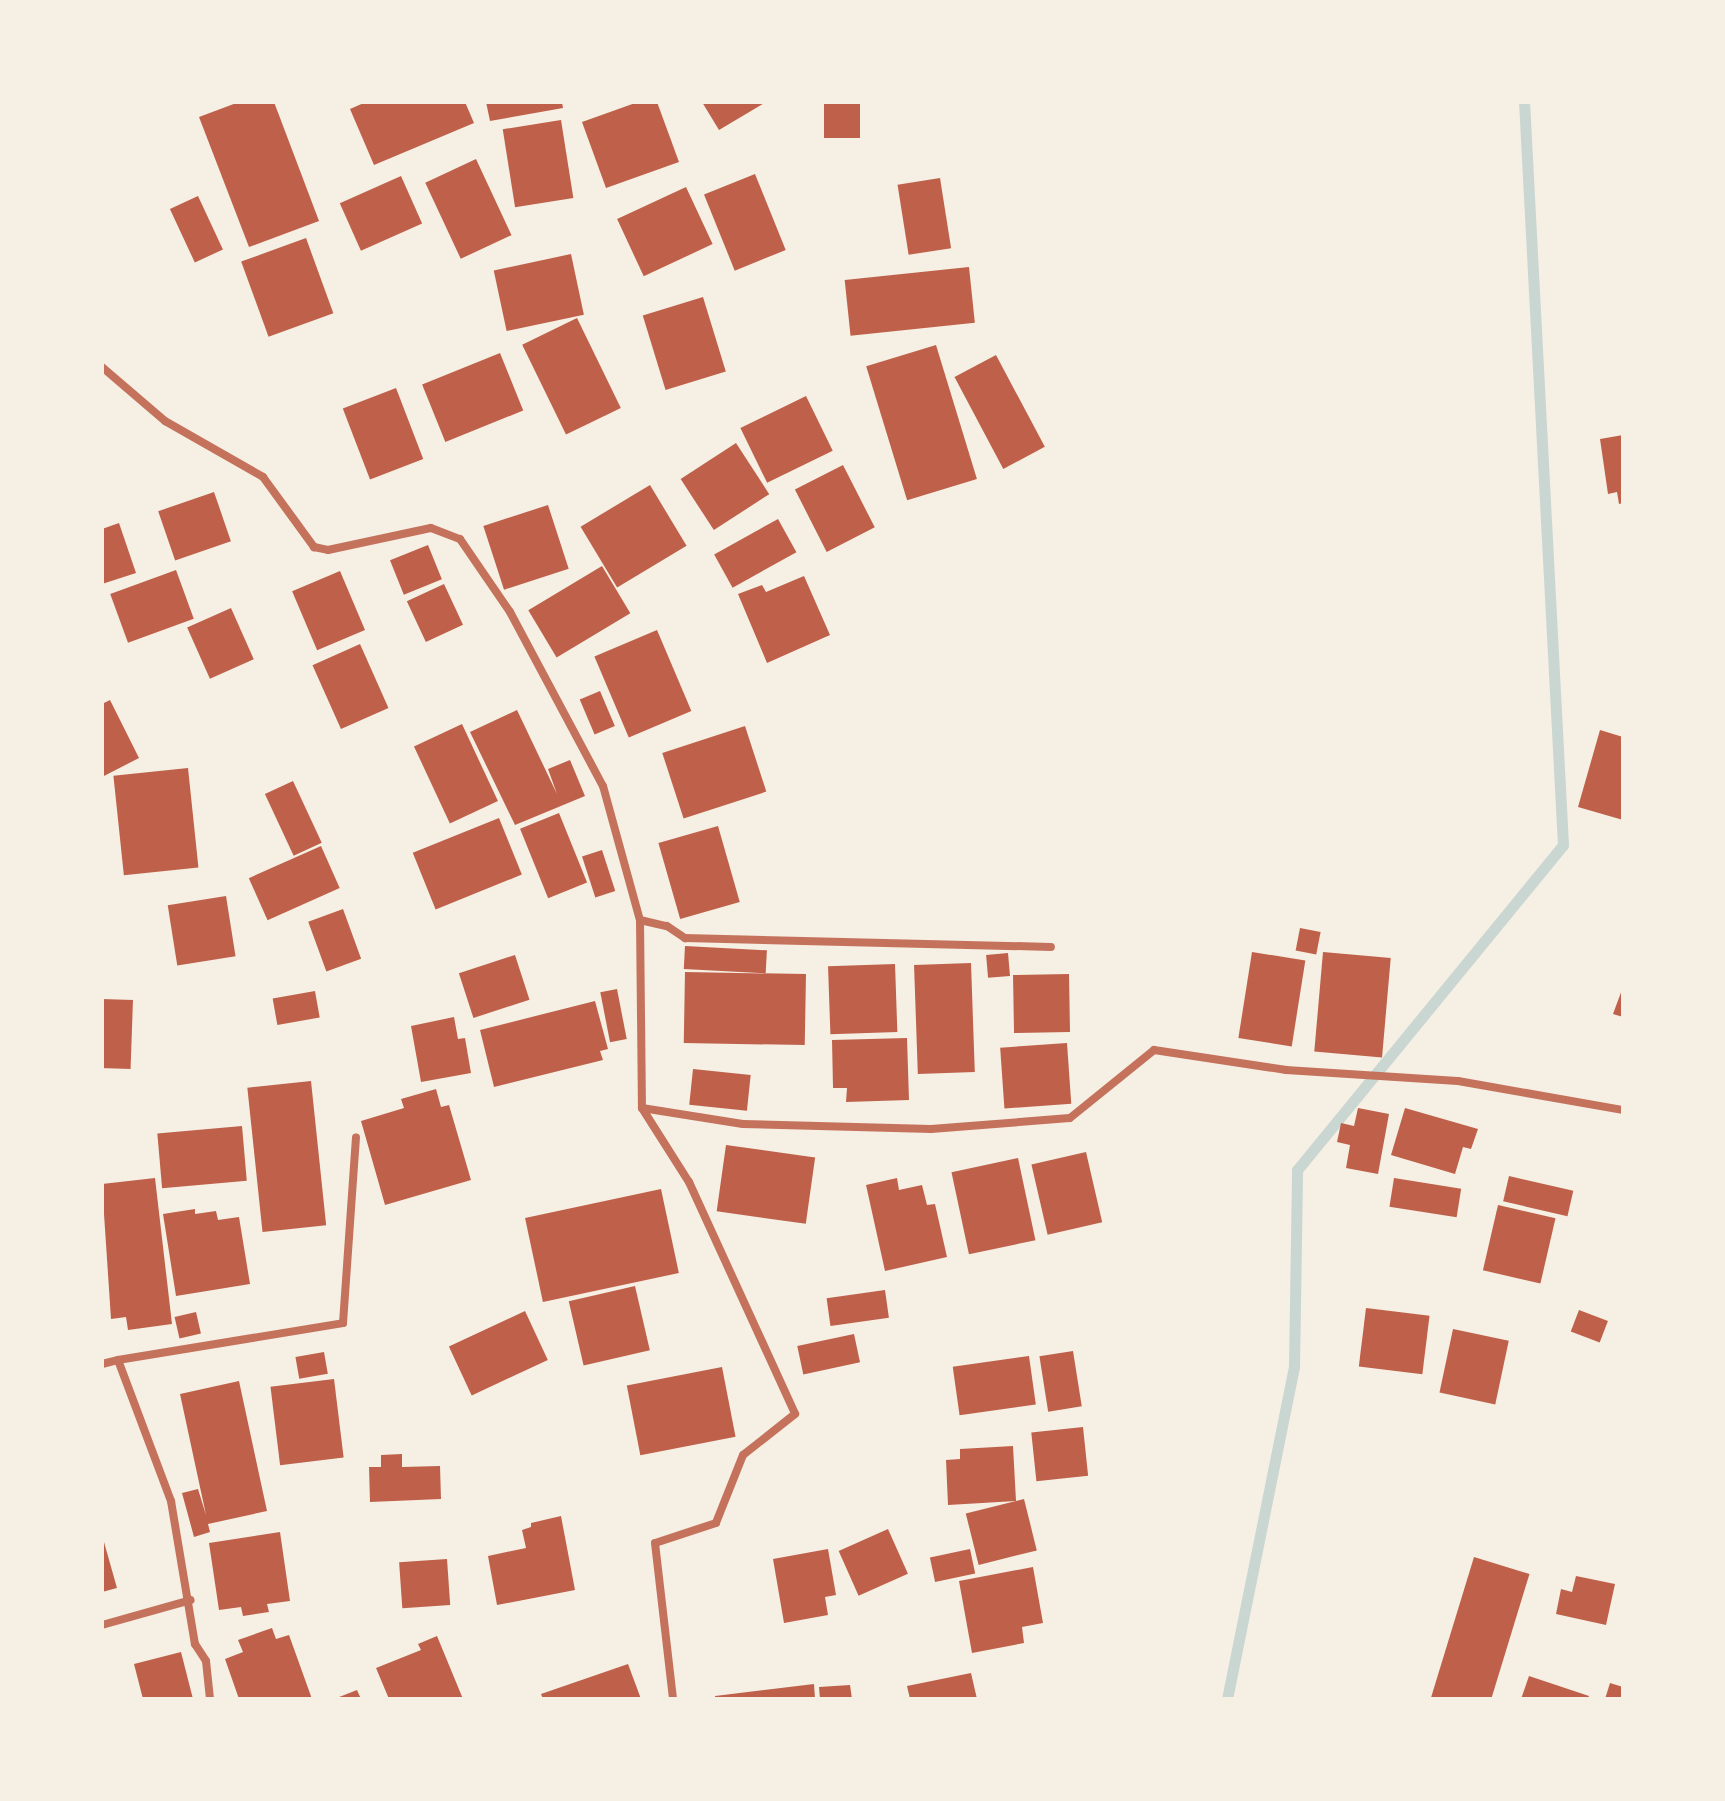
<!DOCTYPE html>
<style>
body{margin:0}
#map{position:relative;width:1725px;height:1801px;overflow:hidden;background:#f6efe4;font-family:Mulish,sans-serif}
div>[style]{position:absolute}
.stream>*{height:11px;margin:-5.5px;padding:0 5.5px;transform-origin:5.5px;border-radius:5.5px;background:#c9d6d2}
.building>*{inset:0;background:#bf614a;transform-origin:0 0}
.minor>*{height:8px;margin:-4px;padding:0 4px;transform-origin:4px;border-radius:4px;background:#c5725c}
span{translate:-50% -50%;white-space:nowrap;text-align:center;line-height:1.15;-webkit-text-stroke:6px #f6efe4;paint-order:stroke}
.frame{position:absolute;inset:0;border:104px solid #f6efe4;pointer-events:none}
</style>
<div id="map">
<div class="stream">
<div style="left:1227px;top:1699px;width:339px;rotate:-78.6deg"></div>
<div style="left:1294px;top:1367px;width:197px;rotate:-89.1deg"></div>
<div style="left:1297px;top:1170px;width:420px;rotate:-50.7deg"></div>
<div style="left:1563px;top:845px;width:744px;rotate:-93deg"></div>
</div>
<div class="building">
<div style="clip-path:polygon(239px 102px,274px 102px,319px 221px,249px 247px,199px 117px)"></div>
<div style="clip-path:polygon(366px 102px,465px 102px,474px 123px,374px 165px,350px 109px)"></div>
<div style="clip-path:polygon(486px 102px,562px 102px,563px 108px,490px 121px)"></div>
<div style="clip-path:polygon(638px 102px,657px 102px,679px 162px,606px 188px,582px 122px)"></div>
<div style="clip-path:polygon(702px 102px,766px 102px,719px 130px)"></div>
<div style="left:824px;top:102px;width:36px;height:36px"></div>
<div style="left:561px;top:120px;width:79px;height:59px;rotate:81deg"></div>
<div style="left:476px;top:159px;width:84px;height:56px;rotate:65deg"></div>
<div style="left:755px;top:174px;width:82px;height:55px;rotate:68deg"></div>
<div style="left:401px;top:176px;width:52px;height:67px;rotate:66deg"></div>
<div style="left:940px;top:178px;width:71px;height:43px;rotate:81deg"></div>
<div style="left:686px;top:187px;width:63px;height:76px;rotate:65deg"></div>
<div style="left:198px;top:196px;width:59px;height:31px;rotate:65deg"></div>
<div style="left:306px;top:238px;width:80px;height:69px;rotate:70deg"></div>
<div style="left:571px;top:254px;width:62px;height:79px;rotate:78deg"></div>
<div style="left:969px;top:267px;width:56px;height:125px;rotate:84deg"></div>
<div style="left:703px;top:297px;width:78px;height:63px;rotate:73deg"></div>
<div style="left:577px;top:318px;width:100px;height:61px;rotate:64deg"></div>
<div style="left:936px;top:345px;width:140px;height:73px;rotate:73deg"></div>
<div style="left:500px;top:353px;width:62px;height:84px;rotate:68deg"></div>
<div style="left:996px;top:355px;width:104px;height:47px;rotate:62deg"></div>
<div style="left:396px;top:388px;width:76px;height:57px;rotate:69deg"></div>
<div style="left:806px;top:396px;width:61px;height:73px;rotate:64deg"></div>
<div style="clip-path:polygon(1623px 435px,1623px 503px,1619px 504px,1617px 492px,1608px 494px,1600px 439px)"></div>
<div style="left:736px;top:443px;width:61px;height:66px;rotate:57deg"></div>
<div style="left:843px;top:465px;width:70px;height:54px;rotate:63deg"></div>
<div style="left:650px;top:485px;width:71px;height:81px;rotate:59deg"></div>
<div style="left:214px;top:492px;width:52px;height:59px;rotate:71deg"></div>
<div style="left:548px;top:505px;width:67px;height:68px;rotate:72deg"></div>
<div style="left:778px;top:519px;width:38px;height:73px;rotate:61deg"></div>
<div style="clip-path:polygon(119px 523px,136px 573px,102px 584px,102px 529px)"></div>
<div style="left:428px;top:545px;width:37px;height:41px;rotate:68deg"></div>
<div style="left:602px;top:566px;width:55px;height:86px;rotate:59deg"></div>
<div style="left:176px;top:570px;width:52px;height:70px;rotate:70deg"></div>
<div style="left:340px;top:571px;width:64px;height:52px;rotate:67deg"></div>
<div style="clip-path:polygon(804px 576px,830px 635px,767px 663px,738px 594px,762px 585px,766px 592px)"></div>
<div style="left:444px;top:584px;width:45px;height:41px;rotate:65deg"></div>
<div style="left:231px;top:608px;width:56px;height:48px;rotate:66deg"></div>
<div style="left:657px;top:630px;width:88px;height:68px;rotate:67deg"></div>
<div style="left:360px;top:644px;width:70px;height:52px;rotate:66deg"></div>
<div style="left:600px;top:691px;width:38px;height:22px;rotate:67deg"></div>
<div style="clip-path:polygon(110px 700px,139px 758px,102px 777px,102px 704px)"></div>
<div style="clip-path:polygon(517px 710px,557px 794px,548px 769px,570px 760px,585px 796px,515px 825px,470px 732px)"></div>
<div style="left:462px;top:724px;width:85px;height:53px;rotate:65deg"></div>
<div style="left:745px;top:726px;width:69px;height:87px;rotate:72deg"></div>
<div style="clip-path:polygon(1600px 730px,1623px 737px,1623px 820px,1578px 807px)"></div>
<div style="left:188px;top:768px;width:100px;height:75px;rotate:84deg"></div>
<div style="left:293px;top:781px;width:68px;height:31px;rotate:65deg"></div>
<div style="left:559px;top:813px;width:75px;height:42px;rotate:68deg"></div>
<div style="left:499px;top:818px;width:61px;height:93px;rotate:68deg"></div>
<div style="left:718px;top:826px;width:79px;height:62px;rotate:74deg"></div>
<div style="left:321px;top:846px;width:46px;height:79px;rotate:66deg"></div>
<div style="left:602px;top:850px;width:43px;height:21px;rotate:72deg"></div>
<div style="left:226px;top:896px;width:61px;height:59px;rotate:81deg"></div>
<div style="left:343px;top:909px;width:53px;height:37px;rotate:70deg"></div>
<div style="left:1300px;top:928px;width:21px;height:23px;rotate:11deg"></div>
<div style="left:685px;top:946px;width:82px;height:23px;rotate:3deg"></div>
<div style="left:1252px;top:952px;width:54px;height:87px;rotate:9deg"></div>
<div style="left:1323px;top:952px;width:68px;height:100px;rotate:5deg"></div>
<div style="left:1008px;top:953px;width:23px;height:22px;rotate:85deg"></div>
<div style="left:515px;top:955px;width:47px;height:59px;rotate:72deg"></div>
<div style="left:971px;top:963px;width:109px;height:57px;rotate:88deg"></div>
<div style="left:895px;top:964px;width:68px;height:67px;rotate:88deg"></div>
<div style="left:685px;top:972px;width:121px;height:71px;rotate:1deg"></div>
<div style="left:1069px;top:974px;width:58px;height:56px;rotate:89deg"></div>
<div style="clip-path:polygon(1623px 987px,1623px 1017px,1613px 1014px)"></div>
<div style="left:617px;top:989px;width:51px;height:17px;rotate:79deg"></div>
<div style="left:315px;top:991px;width:27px;height:43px;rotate:80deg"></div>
<div style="left:102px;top:999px;width:31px;height:69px;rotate:2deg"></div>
<div style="clip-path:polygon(595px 1001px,608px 1049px,600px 1051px,603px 1060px,494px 1087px,480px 1030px)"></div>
<div style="clip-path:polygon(454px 1017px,458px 1039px,465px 1038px,471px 1073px,421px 1082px,411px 1026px)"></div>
<div style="clip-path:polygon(907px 1038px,909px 1100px,846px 1102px,847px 1088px,833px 1088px,832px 1040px)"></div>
<div style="left:1067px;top:1043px;width:61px;height:67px;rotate:86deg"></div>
<div style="left:693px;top:1069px;width:58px;height:36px;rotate:6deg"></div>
<div style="left:311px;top:1081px;width:145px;height:64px;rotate:84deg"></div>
<div style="clip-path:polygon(436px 1089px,441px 1107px,449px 1105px,471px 1180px,385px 1205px,361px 1121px,404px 1108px,401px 1099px)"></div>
<div style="clip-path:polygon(1358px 1108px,1389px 1114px,1378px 1174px,1346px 1168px,1350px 1145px,1337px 1142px,1341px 1123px,1354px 1126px)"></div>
<div style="clip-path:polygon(1405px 1108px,1478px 1129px,1471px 1149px,1463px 1147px,1455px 1174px,1391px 1155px)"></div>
<div style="left:242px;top:1126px;width:55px;height:85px;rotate:85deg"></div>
<div style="left:726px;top:1145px;width:90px;height:67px;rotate:8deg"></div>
<div style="left:1086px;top:1152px;width:72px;height:56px;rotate:77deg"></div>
<div style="left:1018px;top:1158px;width:84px;height:68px;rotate:78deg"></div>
<div style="left:1509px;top:1176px;width:66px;height:26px;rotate:13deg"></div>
<div style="clip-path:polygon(155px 1178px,172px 1324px,128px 1330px,126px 1317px,111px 1319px,102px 1184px)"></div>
<div style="clip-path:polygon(897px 1178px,899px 1190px,922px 1185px,927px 1205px,935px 1204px,947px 1257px,885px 1271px,866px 1185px)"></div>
<div style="left:1394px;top:1178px;width:68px;height:29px;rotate:9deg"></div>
<div style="left:661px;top:1189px;width:86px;height:139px;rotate:78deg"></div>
<div style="left:1498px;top:1205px;width:59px;height:67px;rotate:13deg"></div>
<div style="clip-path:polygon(195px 1209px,195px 1214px,216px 1211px,218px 1220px,239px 1217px,250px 1284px,176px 1296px,163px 1214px)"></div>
<div style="left:635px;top:1286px;width:66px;height:68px;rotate:77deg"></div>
<div style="left:885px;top:1290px;width:28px;height:59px;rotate:82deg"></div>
<div style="left:1366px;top:1308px;width:64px;height:59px;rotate:7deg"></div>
<div style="left:1579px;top:1310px;width:31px;height:23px;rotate:21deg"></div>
<div style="left:525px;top:1311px;width:54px;height:84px;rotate:65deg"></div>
<div style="left:196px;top:1312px;width:22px;height:22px;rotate:77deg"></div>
<div style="left:1453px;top:1329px;width:57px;height:65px;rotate:12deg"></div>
<div style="left:854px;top:1334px;width:29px;height:58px;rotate:78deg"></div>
<div style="left:1073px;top:1351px;width:56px;height:34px;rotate:81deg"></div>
<div style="left:324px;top:1352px;width:22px;height:29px;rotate:80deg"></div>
<div style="left:1029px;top:1356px;width:49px;height:77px;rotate:82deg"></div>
<div style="left:722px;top:1367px;width:71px;height:97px;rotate:79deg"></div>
<div style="left:334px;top:1379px;width:79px;height:64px;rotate:83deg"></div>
<div style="clip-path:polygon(239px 1381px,267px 1511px,208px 1524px,210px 1532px,194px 1537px,182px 1493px,198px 1489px,206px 1515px,180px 1394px)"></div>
<div style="left:1083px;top:1427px;width:49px;height:52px;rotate:84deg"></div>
<div style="clip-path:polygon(1013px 1446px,1016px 1501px,948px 1505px,946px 1460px,960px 1459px,960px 1449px)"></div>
<div style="clip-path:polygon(402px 1454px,402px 1467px,440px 1466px,441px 1499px,370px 1502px,369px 1467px,381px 1467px,381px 1455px)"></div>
<div style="left:1024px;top:1499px;width:53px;height:60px;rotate:76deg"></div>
<div style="clip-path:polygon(561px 1516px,575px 1590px,497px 1605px,488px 1556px,526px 1548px,522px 1530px,531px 1527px,531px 1523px)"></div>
<div style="left:888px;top:1529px;width:49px;height:54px;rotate:66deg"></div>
<div style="clip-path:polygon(280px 1532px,290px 1601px,267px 1604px,269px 1612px,243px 1616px,241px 1607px,219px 1610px,209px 1543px)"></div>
<div style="clip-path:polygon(102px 1535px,117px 1588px,102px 1592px)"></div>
<div style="clip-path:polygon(828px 1549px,836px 1595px,825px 1597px,828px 1615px,784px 1623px,773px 1559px)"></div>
<div style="left:970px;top:1549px;width:25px;height:41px;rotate:78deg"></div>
<div style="left:1474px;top:1557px;width:58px;height:149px;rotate:17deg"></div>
<div style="left:447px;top:1559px;width:46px;height:48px;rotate:86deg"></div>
<div style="clip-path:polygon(1033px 1567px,1043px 1623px,1022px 1627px,1024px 1643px,972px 1653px,959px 1581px)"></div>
<div style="clip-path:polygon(1576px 1576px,1615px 1584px,1606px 1625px,1556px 1614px,1561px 1589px,1572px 1592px)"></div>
<div style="clip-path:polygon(272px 1628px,276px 1639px,289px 1635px,312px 1699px,239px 1699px,225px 1659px,243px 1652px,238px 1640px)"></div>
<div style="clip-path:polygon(437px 1636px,463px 1699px,389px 1699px,376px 1668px,421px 1650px,418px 1644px)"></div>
<div style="clip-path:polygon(181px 1652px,193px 1699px,143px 1699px,134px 1664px)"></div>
<div style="clip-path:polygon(628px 1664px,641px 1699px,543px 1699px,541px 1694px)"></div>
<div style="clip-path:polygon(971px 1673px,977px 1699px,910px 1699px,907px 1686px)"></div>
<div style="clip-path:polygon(1529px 1676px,1589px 1696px,1588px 1699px,1521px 1699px)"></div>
<div style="clip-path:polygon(1610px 1683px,1623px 1687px,1623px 1699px,1605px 1699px)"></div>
<div style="clip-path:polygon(814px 1684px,815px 1699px,715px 1699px,715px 1696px)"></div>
<div style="clip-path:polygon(850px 1685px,852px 1699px,820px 1699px,819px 1687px)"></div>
<div style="clip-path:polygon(357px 1690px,361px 1699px,334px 1699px)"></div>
</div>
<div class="minor">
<div style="left:102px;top:367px;width:83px;rotate:40.6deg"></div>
<div style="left:165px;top:421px;width:113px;rotate:29.7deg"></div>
<div style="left:263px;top:477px;width:87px;rotate:53.9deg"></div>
<div style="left:314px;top:547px;width:14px;rotate:12deg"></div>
<div style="left:328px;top:550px;width:105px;rotate:-12.1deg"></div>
<div style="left:431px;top:528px;width:31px;rotate:21deg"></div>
<div style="left:460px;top:539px;width:88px;rotate:55.6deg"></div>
<div style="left:510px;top:612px;width:197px;rotate:61.9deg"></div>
<div style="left:603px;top:786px;width:139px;rotate:74.6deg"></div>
<div style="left:640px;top:920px;width:28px;rotate:13deg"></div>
<div style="left:667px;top:926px;width:22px;rotate:34deg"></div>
<div style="left:685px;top:938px;width:366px;rotate:1.4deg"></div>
<div style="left:640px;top:920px;width:188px;rotate:89.4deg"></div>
<div style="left:642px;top:1108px;width:102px;rotate:9deg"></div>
<div style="left:743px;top:1124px;width:188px;rotate:1.5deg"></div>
<div style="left:931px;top:1129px;width:139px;rotate:-4.5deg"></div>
<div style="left:1070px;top:1118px;width:108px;rotate:-39deg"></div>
<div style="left:1154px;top:1050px;width:134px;rotate:8.6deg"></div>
<div style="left:1286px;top:1070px;width:172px;rotate:3.7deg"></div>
<div style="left:1458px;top:1081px;width:168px;rotate:10deg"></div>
<div style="left:642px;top:1108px;width:88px;rotate:57.6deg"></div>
<div style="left:689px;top:1182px;width:255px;rotate:65.4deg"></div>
<div style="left:795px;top:1414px;width:66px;rotate:141.7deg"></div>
<div style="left:743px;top:1455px;width:73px;rotate:111.7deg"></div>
<div style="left:716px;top:1523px;width:64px;rotate:161.8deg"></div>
<div style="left:655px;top:1543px;width:157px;rotate:83.4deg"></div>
<div style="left:118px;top:1360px;width:228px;rotate:-9.3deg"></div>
<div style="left:343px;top:1323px;width:186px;rotate:-86deg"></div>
<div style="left:102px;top:1364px;width:16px;rotate:-14deg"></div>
<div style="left:118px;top:1360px;width:151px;rotate:69.4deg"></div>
<div style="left:171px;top:1501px;width:145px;rotate:80.5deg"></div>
<div style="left:195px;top:1644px;width:20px;rotate:57deg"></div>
<div style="left:206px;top:1661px;width:38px;rotate:84deg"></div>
<div style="left:102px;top:1625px;width:92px;rotate:-15.7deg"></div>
</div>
<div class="frame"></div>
</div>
